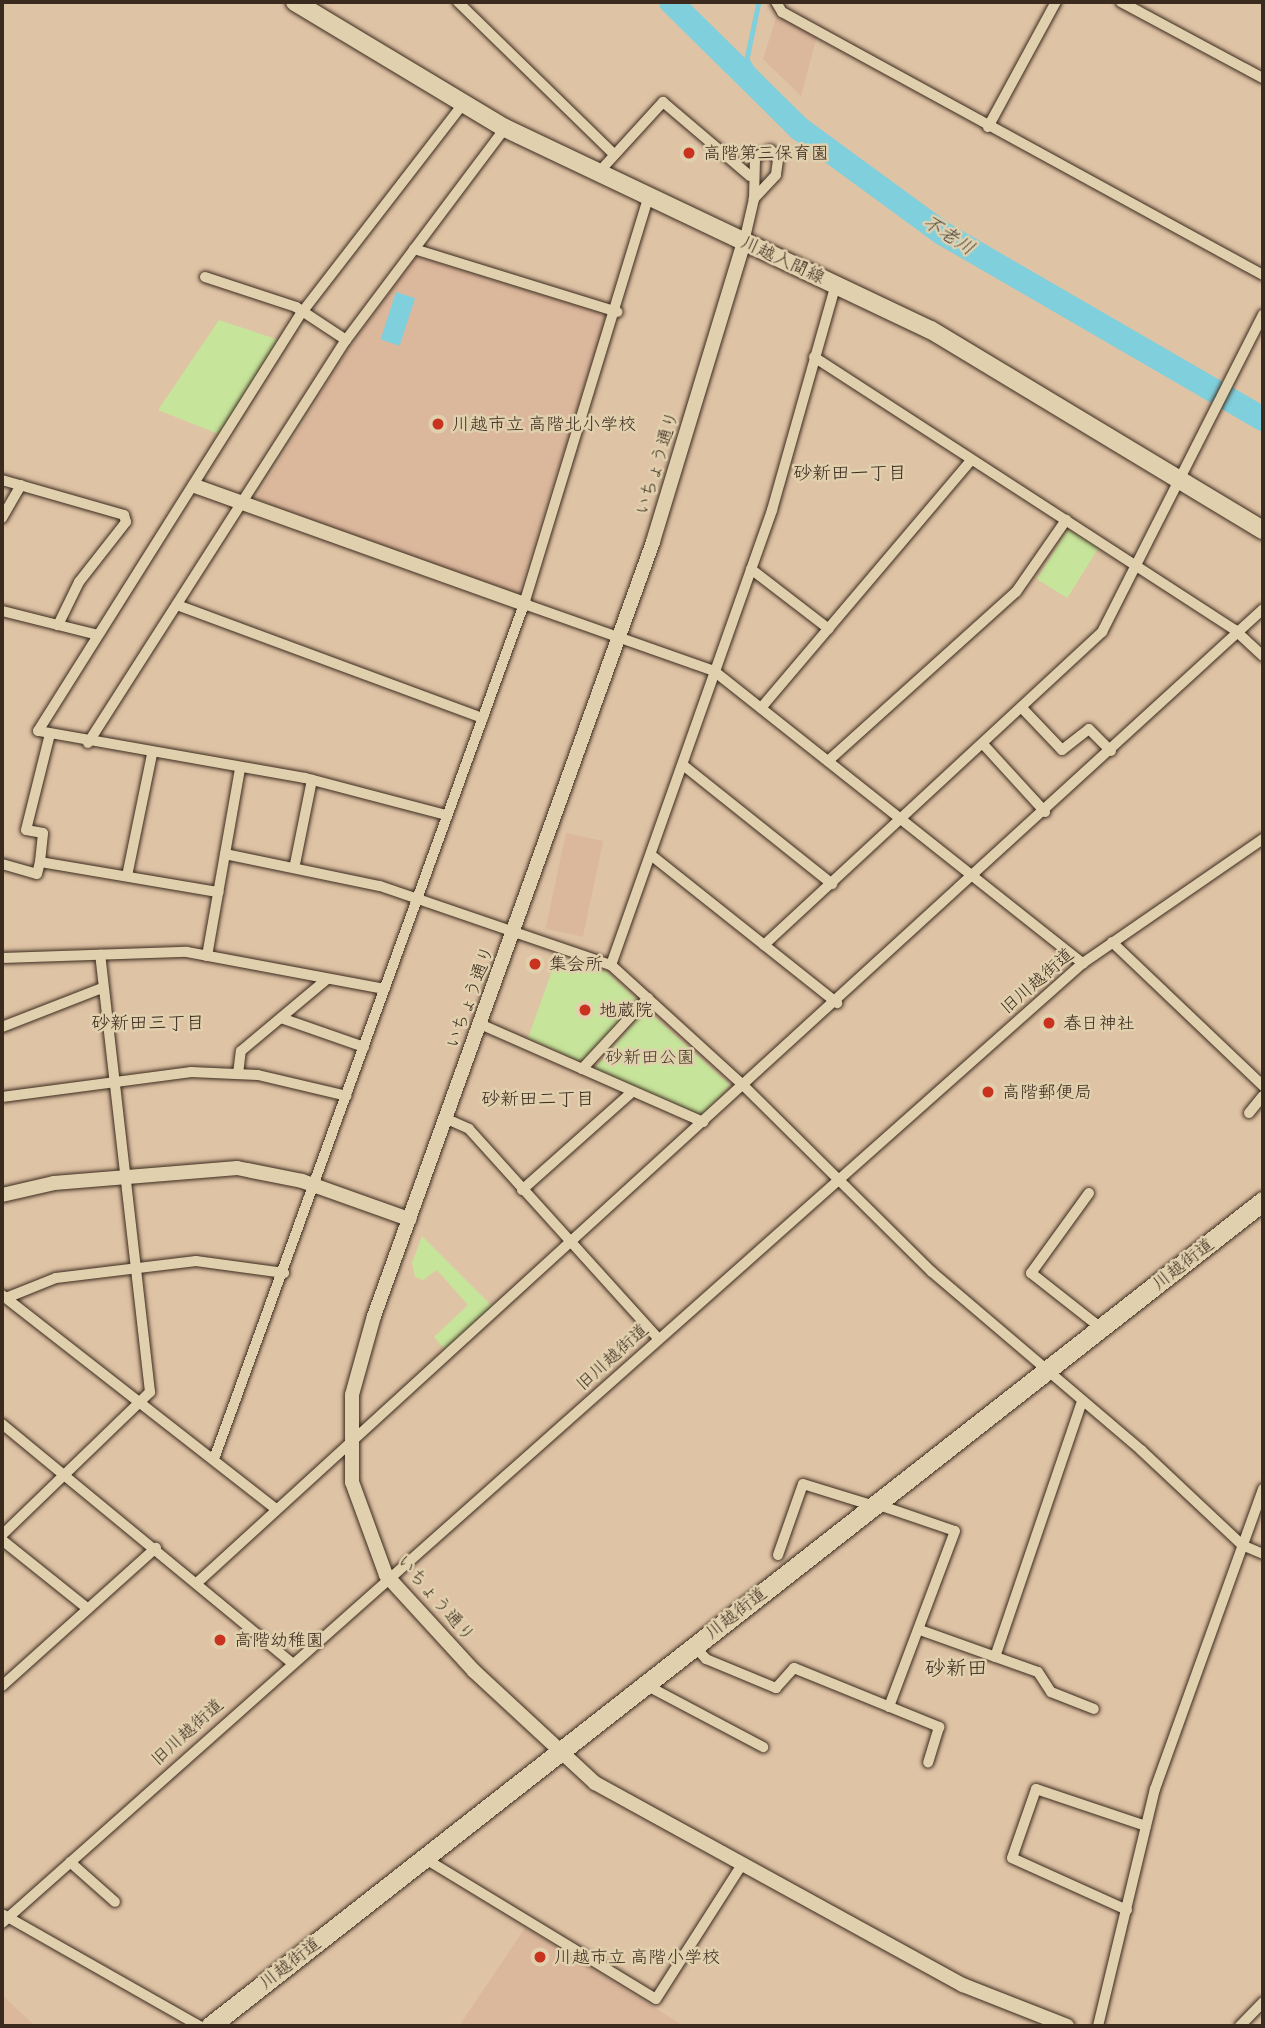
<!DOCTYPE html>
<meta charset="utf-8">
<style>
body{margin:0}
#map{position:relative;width:1265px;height:2028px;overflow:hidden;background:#dfc3a5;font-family:Delius,"Klee One",sans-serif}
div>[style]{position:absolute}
.built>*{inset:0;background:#dbb79c;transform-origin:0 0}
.green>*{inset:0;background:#c7e49b;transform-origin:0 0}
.water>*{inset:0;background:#80cfdc;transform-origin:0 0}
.stream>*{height:4.5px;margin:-2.25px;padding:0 2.25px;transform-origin:2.25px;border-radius:2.25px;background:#80cfdc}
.river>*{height:24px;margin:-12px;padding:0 12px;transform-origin:12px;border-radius:12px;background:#80cfdc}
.roads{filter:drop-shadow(0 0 2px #3b2a1e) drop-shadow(0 0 2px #3b2a1e)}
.minor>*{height:10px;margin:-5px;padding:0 5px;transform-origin:5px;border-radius:5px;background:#e1d0ad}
.tertiary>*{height:14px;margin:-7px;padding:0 7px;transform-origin:7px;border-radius:7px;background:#e1d0ad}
.primary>*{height:18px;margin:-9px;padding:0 9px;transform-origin:9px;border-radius:9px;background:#e1d0ad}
.trunk>*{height:19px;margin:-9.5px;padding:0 9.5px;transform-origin:9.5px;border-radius:9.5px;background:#e1d0ad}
.dots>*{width:19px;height:19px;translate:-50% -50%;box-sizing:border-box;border:4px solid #e1d0ad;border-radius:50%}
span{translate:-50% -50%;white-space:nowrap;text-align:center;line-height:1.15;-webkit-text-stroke:5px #e1d0ad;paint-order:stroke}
.poi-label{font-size:18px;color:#3b2a1e}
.left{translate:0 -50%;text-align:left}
.street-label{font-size:18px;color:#3b2a1e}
.park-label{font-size:18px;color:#493d2a}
.water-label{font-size:19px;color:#45433a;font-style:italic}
.neighbourhood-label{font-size:19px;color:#3b2a1e}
.quarter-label{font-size:21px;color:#3b2a1e}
.frame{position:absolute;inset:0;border:4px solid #3b2a1e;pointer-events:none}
</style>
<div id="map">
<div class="built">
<div style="clip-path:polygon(777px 15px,817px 36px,801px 96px,763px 59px)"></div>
<div style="clip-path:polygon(416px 257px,607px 314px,518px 595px,256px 499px,348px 350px)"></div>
<div style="left:566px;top:833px;width:38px;height:98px;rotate:12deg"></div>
<div style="clip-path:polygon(525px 1928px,684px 2026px,459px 2026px)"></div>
<div style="clip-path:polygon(2px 1995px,35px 2026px,2px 2026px)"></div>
</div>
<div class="green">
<div style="clip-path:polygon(219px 320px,282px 341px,221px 435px,158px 410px)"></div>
<div style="left:1068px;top:529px;width:36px;height:59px;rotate:32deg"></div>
<div style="clip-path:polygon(557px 957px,607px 972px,637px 1000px,583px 1063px,528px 1038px)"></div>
<div style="clip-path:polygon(646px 1009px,730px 1085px,702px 1116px,594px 1069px)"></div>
<div style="clip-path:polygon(422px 1236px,493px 1307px,446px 1351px,434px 1337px,468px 1305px,437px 1270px,423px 1280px,415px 1277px,412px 1263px)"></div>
</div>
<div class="water">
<div style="left:396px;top:292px;width:20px;height:50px;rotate:18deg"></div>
</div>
<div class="stream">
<div style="left:759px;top:2px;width:58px;rotate:101.9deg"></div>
<div style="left:747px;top:59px;width:38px;rotate:61deg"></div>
</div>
<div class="river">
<div style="left:671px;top:2px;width:181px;rotate:44.6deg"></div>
<div style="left:800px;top:129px;width:176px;rotate:36.2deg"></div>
<div style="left:942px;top:233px;width:371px;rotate:30.1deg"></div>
</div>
<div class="roads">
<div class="minor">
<div style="left:458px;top:2px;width:216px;rotate:44.3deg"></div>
<div style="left:776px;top:2px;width:12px;rotate:59deg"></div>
<div style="left:782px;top:12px;width:548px;rotate:28.67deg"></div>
<div style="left:1121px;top:2px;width:161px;rotate:28.2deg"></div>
<div style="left:988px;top:127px;width:142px;rotate:-61.5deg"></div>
<div style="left:599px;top:172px;width:95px;rotate:-47.6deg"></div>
<div style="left:663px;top:102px;width:114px;rotate:40.4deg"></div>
<div style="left:744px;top:242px;width:44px;rotate:-76.9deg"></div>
<div style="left:754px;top:199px;width:42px;rotate:-88.6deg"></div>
<div style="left:755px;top:157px;width:17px;rotate:-24deg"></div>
<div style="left:771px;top:150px;width:12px;rotate:55deg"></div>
<div style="left:778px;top:160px;width:15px;rotate:98deg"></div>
<div style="left:776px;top:175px;width:33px;rotate:133deg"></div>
<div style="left:414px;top:249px;width:213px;rotate:17.2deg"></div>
<div style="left:205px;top:277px;width:96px;rotate:18.2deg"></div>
<div style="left:296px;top:307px;width:60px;rotate:33.4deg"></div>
<div style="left:814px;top:357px;width:502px;rotate:32.96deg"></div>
<div style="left:1235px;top:630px;width:38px;rotate:43deg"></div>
<div style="left:2px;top:480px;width:127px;rotate:16deg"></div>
<div style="left:124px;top:515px;width:7px;rotate:74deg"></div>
<div style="left:126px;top:522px;width:76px;rotate:128.1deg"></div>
<div style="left:79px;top:582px;width:48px;rotate:116deg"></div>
<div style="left:58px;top:625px;width:58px;rotate:-166deg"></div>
<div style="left:2px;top:518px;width:38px;rotate:-60deg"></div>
<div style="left:751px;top:569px;width:98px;rotate:37.6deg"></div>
<div style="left:524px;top:604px;width:201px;rotate:19.4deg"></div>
<div style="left:714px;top:671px;width:471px;rotate:38.4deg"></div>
<div style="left:177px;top:605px;width:326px;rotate:20.3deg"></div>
<div style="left:58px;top:625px;width:41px;rotate:14deg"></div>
<div style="left:761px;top:708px;width:325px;rotate:-49.7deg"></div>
<div style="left:1022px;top:708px;width:58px;rotate:46.4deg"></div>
<div style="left:1062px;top:750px;width:34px;rotate:-38deg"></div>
<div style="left:1089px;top:729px;width:31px;rotate:45deg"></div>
<div style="left:88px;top:743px;width:479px;rotate:-57.4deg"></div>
<div style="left:346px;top:340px;width:265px;rotate:-53.1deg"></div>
<div style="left:983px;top:744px;width:92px;rotate:47.6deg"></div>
<div style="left:828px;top:761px;width:253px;rotate:-42deg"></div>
<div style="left:1016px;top:592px;width:88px;rotate:-55.2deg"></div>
<div style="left:683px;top:765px;width:191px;rotate:38.6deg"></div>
<div style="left:446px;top:815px;width:146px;rotate:-165.3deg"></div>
<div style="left:305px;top:778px;width:271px;rotate:-170deg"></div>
<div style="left:38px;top:731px;width:497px;rotate:-57.8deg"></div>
<div style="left:303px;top:311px;width:260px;rotate:-52.3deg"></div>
<div style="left:225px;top:854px;width:158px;rotate:11.7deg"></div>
<div style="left:380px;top:886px;width:244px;rotate:18.9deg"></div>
<div style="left:611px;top:965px;width:180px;rotate:42.3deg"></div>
<div style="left:744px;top:1086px;width:264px;rotate:44.7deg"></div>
<div style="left:932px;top:1272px;width:275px;rotate:40.4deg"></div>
<div style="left:1141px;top:1450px;width:139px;rotate:43.2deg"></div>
<div style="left:1242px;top:1545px;width:23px;rotate:23deg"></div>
<div style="left:651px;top:855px;width:238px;rotate:38.5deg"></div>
<div style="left:40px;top:862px;width:29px;rotate:-84deg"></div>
<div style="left:43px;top:833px;width:17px;rotate:-170deg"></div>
<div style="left:26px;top:830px;width:99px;rotate:-76deg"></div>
<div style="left:2px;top:864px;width:36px;rotate:16deg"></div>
<div style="left:37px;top:874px;width:12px;rotate:-76deg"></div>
<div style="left:40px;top:862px;width:181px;rotate:9.6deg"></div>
<div style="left:295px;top:864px;width:86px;rotate:-78.6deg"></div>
<div style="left:127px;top:876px;width:125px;rotate:-78.4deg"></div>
<div style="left:1112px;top:942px;width:209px;rotate:43.6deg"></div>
<div style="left:764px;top:945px;width:461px;rotate:-42.8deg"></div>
<div style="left:1102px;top:632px;width:356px;rotate:-63.1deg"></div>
<div style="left:207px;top:956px;width:190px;rotate:-80deg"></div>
<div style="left:2px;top:958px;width:185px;rotate:-1.9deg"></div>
<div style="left:187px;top:952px;width:201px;rotate:10.6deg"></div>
<div style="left:611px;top:965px;width:483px;rotate:-70.5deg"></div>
<div style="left:772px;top:510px;width:235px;rotate:-74.2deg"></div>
<div style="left:281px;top:1018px;width:88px;rotate:19.3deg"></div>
<div style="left:480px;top:1024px;width:244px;rotate:23.7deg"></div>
<div style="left:2px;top:1027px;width:107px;rotate:-21.3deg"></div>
<div style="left:582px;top:1069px;width:97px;rotate:-47.1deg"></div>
<div style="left:238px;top:1074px;width:23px;rotate:-83deg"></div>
<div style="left:241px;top:1051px;width:112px;rotate:-39.9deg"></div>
<div style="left:2px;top:1097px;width:191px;rotate:-7.5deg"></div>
<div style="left:191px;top:1072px;width:67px;rotate:2.6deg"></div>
<div style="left:258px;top:1075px;width:91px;rotate:13.3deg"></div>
<div style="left:1249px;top:1113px;width:22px;rotate:-51deg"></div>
<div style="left:447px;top:1119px;width:24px;rotate:24deg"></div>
<div style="left:469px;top:1129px;width:282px;rotate:47.9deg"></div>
<div style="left:522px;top:1190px;width:147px;rotate:-41.7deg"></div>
<div style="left:1089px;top:1193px;width:99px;rotate:125.9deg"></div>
<div style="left:1031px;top:1273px;width:89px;rotate:38.2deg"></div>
<div style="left:2px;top:1295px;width:348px;rotate:38deg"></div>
<div style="left:6px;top:1298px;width:54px;rotate:-21.8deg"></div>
<div style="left:56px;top:1278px;width:141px;rotate:-6.9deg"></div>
<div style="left:196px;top:1261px;width:89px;rotate:7.8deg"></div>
<div style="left:2px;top:1424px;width:373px;rotate:39.5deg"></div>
<div style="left:214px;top:1459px;width:909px;rotate:-70.07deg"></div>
<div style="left:524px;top:604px;width:427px;rotate:-73deg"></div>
<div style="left:876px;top:1504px;width:83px;rotate:18.9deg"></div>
<div style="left:955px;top:1531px;width:188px;rotate:110.6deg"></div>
<div style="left:2px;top:1535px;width:206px;rotate:-44deg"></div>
<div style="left:150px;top:1392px;width:440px;rotate:-96.5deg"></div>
<div style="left:2px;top:1540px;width:110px;rotate:38.7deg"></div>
<div style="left:778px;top:1555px;width:75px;rotate:-70.6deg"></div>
<div style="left:803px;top:1484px;width:74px;rotate:17.2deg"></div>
<div style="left:199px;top:1581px;width:1441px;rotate:-42.41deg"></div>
<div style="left:920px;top:1630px;width:125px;rotate:19.6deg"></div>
<div style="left:1038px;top:1672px;width:24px;rotate:57deg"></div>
<div style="left:1051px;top:1692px;width:46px;rotate:21.6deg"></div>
<div style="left:694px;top:1646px;width:18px;rotate:47deg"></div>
<div style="left:706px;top:1659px;width:76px;rotate:22.5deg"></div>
<div style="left:776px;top:1688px;width:27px;rotate:-48deg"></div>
<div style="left:794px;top:1668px;width:157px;rotate:22.1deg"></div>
<div style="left:939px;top:1727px;width:37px;rotate:107deg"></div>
<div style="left:995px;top:1657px;width:270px;rotate:-71.2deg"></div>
<div style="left:644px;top:1684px;width:135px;rotate:27.9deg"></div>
<div style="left:2px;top:1686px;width:207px;rotate:-41.9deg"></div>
<div style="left:424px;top:1858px;width:271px;rotate:31.3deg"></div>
<div style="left:656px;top:1999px;width:158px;rotate:-57.4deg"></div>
<div style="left:70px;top:1862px;width:60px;rotate:41.6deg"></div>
<div style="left:1127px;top:1910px;width:126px;rotate:-155.7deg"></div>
<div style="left:1012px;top:1858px;width:73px;rotate:-70.8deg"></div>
<div style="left:1036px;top:1789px;width:116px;rotate:18.6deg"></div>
<div style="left:4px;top:1915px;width:224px;rotate:29.6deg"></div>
<div style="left:2px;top:1923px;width:1446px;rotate:-41.61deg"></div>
<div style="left:1083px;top:963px;width:219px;rotate:-34.6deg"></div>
<div style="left:1098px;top:2026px;width:244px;rotate:-76.5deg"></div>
<div style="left:1155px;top:1789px;width:319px;rotate:-70.2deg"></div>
<div style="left:1240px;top:2026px;width:33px;rotate:-46deg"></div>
</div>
<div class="tertiary">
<div style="left:744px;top:242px;width:313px;rotate:106.9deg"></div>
<div style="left:653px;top:542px;width:823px;rotate:109.82deg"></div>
<div style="left:374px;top:1316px;width:82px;rotate:105.6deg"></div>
<div style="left:352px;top:1395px;width:87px;rotate:90deg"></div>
<div style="left:352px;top:1482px;width:99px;rotate:69.9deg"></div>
<div style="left:386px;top:1575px;width:130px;rotate:47.5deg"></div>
<div style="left:474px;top:1671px;width:165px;rotate:42.8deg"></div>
<div style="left:595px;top:1783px;width:420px;rotate:28.8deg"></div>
<div style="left:963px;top:1985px;width:112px;rotate:21.5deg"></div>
<div style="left:195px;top:486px;width:350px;rotate:19.7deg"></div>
<div style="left:2px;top:1195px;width:53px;rotate:-13deg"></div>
<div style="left:54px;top:1183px;width:184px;rotate:-4.7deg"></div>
<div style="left:237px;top:1168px;width:66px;rotate:11.3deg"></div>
<div style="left:302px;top:1181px;width:114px;rotate:19.6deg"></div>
</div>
<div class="primary">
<div style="left:295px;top:2px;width:245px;rotate:31deg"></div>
<div style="left:505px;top:128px;width:471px;rotate:25.4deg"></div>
<div style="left:931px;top:330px;width:388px;rotate:31.1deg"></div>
</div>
<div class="trunk">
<div style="left:210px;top:2026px;width:1338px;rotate:-38.08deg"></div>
</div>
</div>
<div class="dots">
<div style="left:689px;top:153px;background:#c8321e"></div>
<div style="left:438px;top:424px;background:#c8321e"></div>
<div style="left:535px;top:964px;background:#c8321e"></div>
<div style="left:585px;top:1010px;background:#c8321e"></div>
<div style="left:1049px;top:1023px;background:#c8321e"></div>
<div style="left:988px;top:1092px;background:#c8321e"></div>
<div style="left:220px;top:1640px;background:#c8321e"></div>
<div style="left:540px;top:1957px;background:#c8321e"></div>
</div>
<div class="poi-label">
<span class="left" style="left:703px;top:153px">高階第三保育園</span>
<span class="left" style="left:452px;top:424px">川越市立 高階北小学校</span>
<span class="left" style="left:549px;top:964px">集会所</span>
<span class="left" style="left:599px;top:1010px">地蔵院</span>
<span class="left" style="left:1063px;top:1023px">春日神社</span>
<span class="left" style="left:1002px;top:1092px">高階郵便局</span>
<span class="left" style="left:234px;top:1640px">高階幼稚園</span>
<span class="left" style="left:554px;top:1957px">川越市立 高階小学校</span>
</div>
<div class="street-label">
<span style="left:783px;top:260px;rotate:25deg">川越入間線</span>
<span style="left:657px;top:463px;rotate:-73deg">いちょう通り</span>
<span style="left:1037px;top:981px;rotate:-41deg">旧川越街道</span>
<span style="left:470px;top:997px;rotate:-70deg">いちょう通り</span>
<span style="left:1183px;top:1264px;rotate:-38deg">川越街道</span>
<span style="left:612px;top:1357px;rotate:-42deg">旧川越街道</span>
<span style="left:436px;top:1598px;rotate:49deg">いちょう通り</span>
<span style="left:736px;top:1613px;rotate:-38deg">川越街道</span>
<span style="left:187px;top:1732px;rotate:-42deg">旧川越街道</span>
<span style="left:290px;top:1963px;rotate:-38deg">川越街道</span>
</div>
<div class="park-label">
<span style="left:650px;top:1057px">砂新田公園</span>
</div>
<div class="water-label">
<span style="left:949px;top:235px;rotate:33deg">不老川</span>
</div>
<div class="neighbourhood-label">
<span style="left:850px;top:473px">砂新田一丁目</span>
<span style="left:148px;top:1023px">砂新田三丁目</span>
<span style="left:538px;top:1099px">砂新田二丁目</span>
</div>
<div class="quarter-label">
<span style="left:956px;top:1668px">砂新田</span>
</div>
<div class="frame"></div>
</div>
